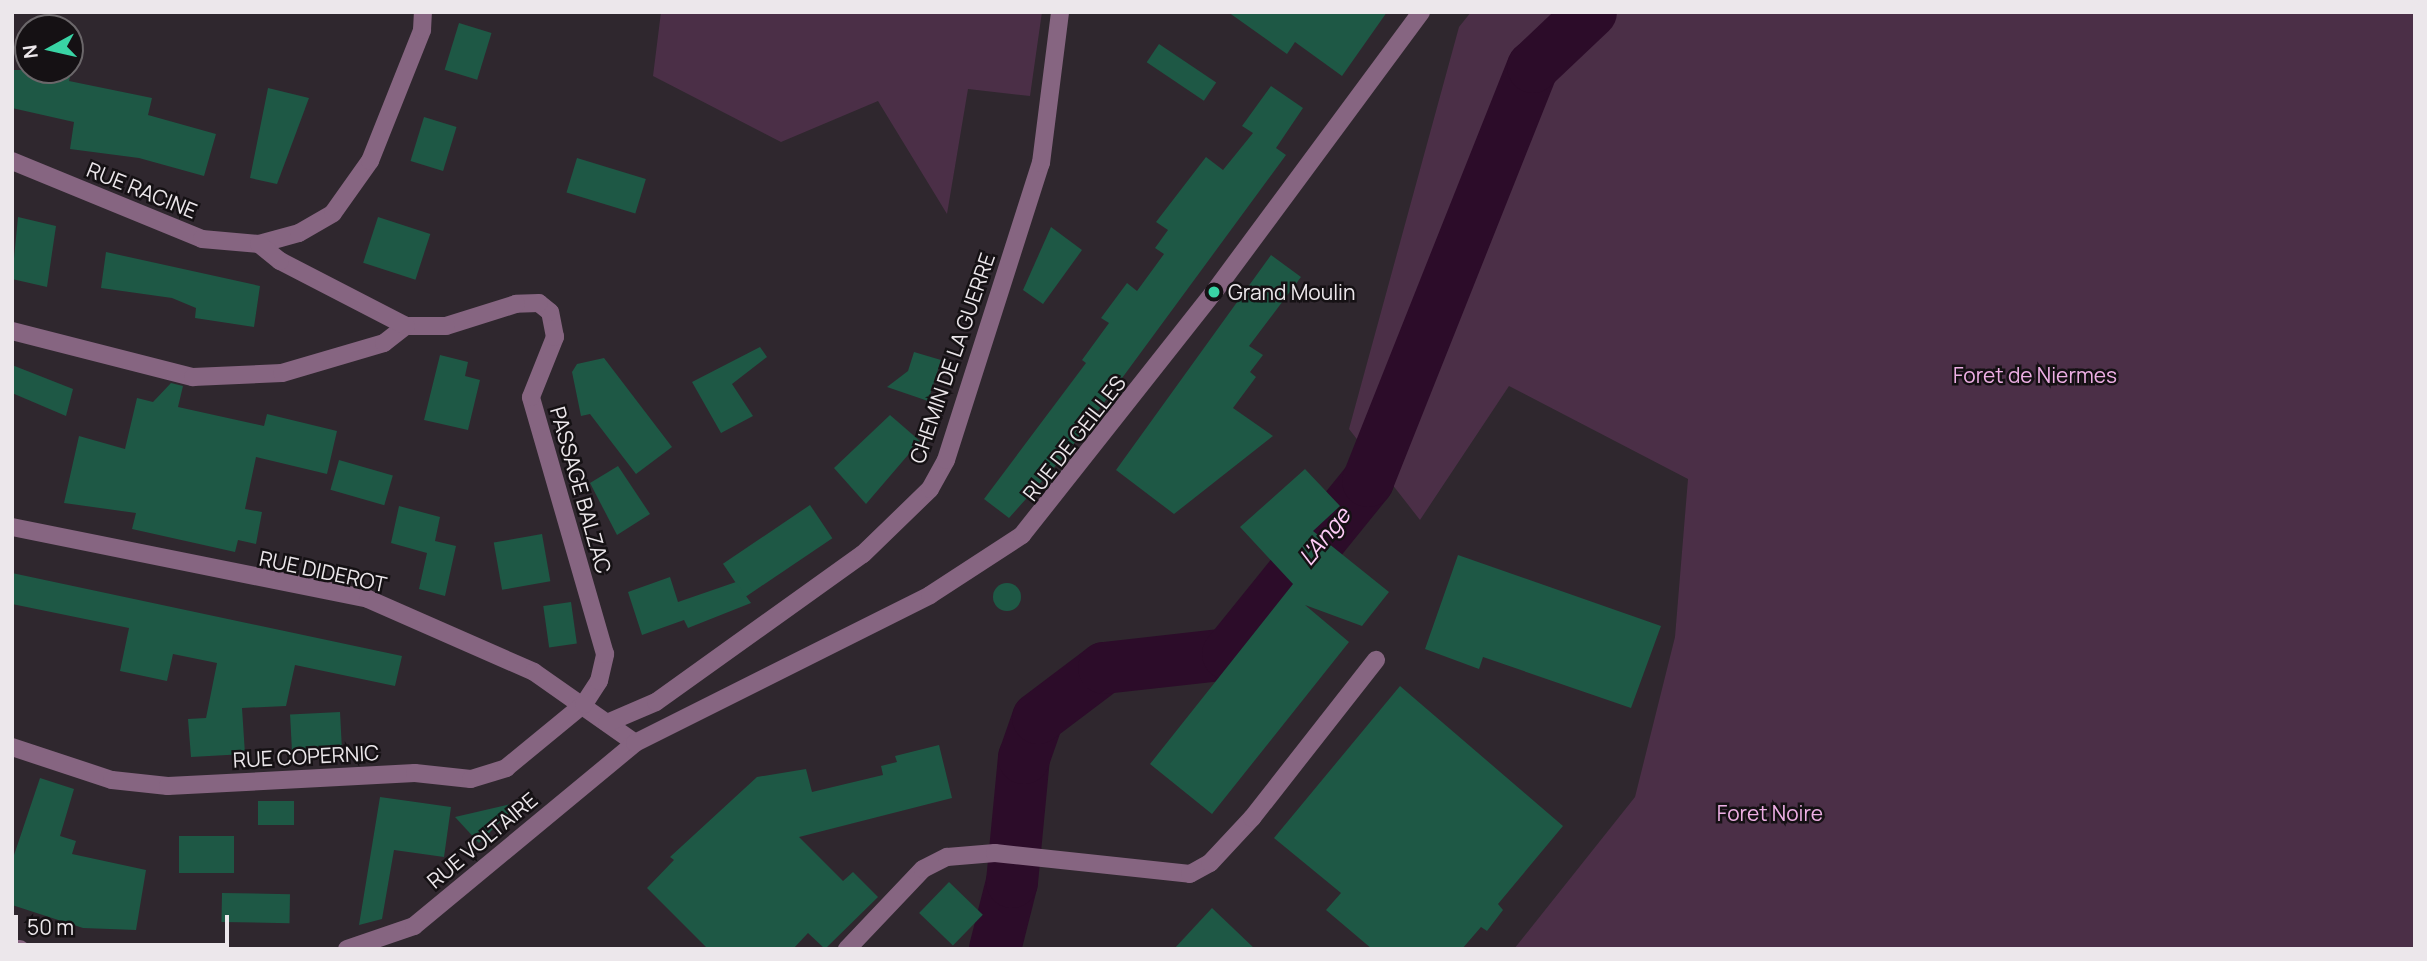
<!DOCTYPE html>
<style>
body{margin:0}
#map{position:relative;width:2427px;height:961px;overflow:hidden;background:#2f272e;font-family:Manrope,sans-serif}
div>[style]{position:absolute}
.green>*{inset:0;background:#4b2f47}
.river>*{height:52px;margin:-26px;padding:0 26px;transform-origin:26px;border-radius:26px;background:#2c0c29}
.building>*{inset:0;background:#1e5845;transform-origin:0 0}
.round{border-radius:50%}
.minor>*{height:18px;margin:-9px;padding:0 9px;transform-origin:9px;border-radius:9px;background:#866581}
.dots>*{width:19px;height:19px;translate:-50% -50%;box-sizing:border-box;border:4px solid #151114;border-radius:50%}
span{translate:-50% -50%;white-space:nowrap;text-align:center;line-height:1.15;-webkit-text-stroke:5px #151114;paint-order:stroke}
.street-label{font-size:21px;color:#ece7eb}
.poi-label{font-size:21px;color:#ece7eb}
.left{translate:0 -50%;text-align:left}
.park-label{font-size:21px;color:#edafe4}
.water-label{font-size:23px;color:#ffcdf7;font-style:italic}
.frame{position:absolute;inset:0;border:14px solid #ece7eb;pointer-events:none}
.north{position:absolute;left:14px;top:14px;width:70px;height:70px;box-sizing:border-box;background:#151114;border:2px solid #6b676a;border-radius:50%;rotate:262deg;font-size:19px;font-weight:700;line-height:28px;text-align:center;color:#ece7eb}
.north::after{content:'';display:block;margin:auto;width:24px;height:32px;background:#39d4a5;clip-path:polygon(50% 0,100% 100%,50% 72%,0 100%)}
.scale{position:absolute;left:14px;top:915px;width:215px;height:32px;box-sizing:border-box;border:4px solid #ece7eb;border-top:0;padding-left:9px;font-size:21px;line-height:24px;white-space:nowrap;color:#ece7eb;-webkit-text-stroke:5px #151114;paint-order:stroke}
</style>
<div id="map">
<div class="green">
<div style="clip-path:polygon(661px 12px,1042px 12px,1030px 96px,968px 89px,947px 214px,878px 101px,781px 142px,653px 76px)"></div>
<div style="clip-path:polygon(1471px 12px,2415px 12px,2415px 949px,1514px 949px,1635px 797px,1675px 637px,1688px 479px,1509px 386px,1420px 520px,1349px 429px,1459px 27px)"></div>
</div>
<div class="river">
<div style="left:995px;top:949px;width:69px;rotate:-75.8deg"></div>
<div style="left:1012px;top:882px;width:125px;rotate:-84.5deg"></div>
<div style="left:1024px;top:758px;width:42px;rotate:-70.7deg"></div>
<div style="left:1038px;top:718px;width:83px;rotate:-37.1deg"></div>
<div style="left:1104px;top:668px;width:125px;rotate:-6.4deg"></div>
<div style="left:1228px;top:654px;width:223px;rotate:-51deg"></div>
<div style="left:1368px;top:481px;width:446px;rotate:-68.3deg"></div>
<div style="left:1533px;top:67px;width:80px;rotate:-43.5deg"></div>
</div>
<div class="building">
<div style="clip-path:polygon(1228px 12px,1387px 12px,1342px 76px,1295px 42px,1287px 54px)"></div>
<div style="left:459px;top:23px;width:34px;height:49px;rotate:17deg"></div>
<div style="left:1159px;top:44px;width:69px;height:22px;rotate:34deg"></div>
<div style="clip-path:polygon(12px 70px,59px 70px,71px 73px,69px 81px,152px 98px,148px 115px,216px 134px,204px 176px,139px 158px,70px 149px,74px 122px,12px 108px)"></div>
<div style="clip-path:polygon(1271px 86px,1303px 108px,1276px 148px,1286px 155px,1067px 453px,1009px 518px,984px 499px,1086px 363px,1082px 360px,1109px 323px,1101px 318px,1127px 283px,1137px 291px,1164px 254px,1155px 248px,1168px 230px,1156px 222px,1206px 157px,1223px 170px,1253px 133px,1242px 126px)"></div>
<div style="clip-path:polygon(268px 88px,309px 98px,277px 184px,250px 178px)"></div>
<div style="left:424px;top:117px;width:34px;height:46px;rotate:17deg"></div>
<div style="left:577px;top:158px;width:72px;height:36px;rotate:17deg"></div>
<div style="clip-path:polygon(18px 217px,56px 226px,47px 287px,12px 279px)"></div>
<div style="left:378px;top:217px;width:55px;height:48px;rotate:18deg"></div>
<div style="clip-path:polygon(1051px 227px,1082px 250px,1043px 304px,1023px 290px)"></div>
<div style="clip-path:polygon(106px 252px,260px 286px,254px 327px,195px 318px,196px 308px,172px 298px,101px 288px)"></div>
<div style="clip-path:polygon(1271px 255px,1301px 277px,1249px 346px,1263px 355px,1250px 372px,1256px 377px,1233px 408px,1273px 436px,1174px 514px,1116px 470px)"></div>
<div style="clip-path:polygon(760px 347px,767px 357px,732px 384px,753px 416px,721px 433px,692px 382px)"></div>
<div style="clip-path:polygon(914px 352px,941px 360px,928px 401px,887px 387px,908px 371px)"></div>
<div style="clip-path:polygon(440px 355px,468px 362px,465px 376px,480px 380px,468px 430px,424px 420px)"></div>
<div style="clip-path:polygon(604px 358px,672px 447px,636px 474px,590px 414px,581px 416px,572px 372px,577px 364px)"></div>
<div style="clip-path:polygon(12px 365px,73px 389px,66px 416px,12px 393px)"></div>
<div style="clip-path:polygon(171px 383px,183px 386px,178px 407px,264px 426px,267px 414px,337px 431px,327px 474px,256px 457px,245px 509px,262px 512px,256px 544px,238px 540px,235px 552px,132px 529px,136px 513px,64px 503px,79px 436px,125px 449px,137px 398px,153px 402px)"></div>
<div style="clip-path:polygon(890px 415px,920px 441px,866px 504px,834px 468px)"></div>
<div style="left:339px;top:460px;width:56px;height:31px;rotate:16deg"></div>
<div style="clip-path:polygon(618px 466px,650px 514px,617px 535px,590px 483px)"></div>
<div style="clip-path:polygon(1305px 469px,1340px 506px,1313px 531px,1389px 592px,1362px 626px,1305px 605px,1349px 642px,1212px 814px,1150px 764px,1293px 584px,1240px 527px)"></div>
<div style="left:810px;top:505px;width:40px;height:105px;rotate:56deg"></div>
<div style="clip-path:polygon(399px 506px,440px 517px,435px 541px,456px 546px,445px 596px,419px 589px,427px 553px,391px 543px)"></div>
<div style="left:542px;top:534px;width:48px;height:49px;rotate:80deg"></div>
<div style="clip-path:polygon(1458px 555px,1661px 626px,1631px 708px,1483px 657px,1479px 669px,1425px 649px)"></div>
<div style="clip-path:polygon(12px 573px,402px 656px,395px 686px,295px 665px,286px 706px,242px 708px,245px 754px,191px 757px,188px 719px,206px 718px,217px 663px,173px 654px,167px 681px,120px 671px,129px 628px,12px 604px)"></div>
<div style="clip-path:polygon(670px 577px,678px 602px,736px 582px,751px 603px,688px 628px,684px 620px,642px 635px,628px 592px)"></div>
<div class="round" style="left:993px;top:583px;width:28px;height:28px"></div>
<div style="left:571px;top:602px;width:42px;height:28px;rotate:82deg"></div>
<div style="clip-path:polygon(1400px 686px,1563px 826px,1498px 904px,1503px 910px,1487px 931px,1481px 927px,1462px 949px,1372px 949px,1326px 910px,1341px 893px,1274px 838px)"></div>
<div style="left:340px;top:712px;width:38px;height:50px;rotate:87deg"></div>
<div style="clip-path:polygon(939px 745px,952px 798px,799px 837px,843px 881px,853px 872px,878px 897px,825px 949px,808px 933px,793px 949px,708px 949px,647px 888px,674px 860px,670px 857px,757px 777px,806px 769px,812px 792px,883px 775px,881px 766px,897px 762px,895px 756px)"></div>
<div style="clip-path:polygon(40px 778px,74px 789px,60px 836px,76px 841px,72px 854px,146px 870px,136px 930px,83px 928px,12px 905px,12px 861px)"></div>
<div style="clip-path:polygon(380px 797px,451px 807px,444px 857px,394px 850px,382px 919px,359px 925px)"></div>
<div style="left:294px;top:801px;width:24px;height:36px;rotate:90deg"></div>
<div style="clip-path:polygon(520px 802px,479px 843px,455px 817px)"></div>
<div style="left:234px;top:836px;width:37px;height:55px;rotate:90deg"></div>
<div style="left:949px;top:882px;width:47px;height:43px;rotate:44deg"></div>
<div style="left:222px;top:893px;width:68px;height:29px;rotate:1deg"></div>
<div style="clip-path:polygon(1212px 908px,1255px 949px,1174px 949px)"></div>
</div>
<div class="minor">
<div style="left:12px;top:161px;width:205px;rotate:22.3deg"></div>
<div style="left:202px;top:239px;width:57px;rotate:5deg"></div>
<div style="left:259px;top:244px;width:41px;rotate:-15.4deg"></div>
<div style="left:299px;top:233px;width:39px;rotate:-30deg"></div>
<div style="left:333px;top:213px;width:64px;rotate:-54.6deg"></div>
<div style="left:370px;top:161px;width:141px;rotate:-68.3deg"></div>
<div style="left:422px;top:30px;width:18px;rotate:-87deg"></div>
<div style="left:12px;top:331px;width:187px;rotate:14.3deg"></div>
<div style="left:193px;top:377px;width:89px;rotate:-2.6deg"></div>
<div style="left:282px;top:373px;width:106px;rotate:-16.4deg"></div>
<div style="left:384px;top:343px;width:28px;rotate:-38deg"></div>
<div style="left:12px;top:527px;width:363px;rotate:11.4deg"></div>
<div style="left:368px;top:599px;width:181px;rotate:23.7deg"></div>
<div style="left:534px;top:672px;width:123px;rotate:35.1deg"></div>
<div style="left:607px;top:723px;width:53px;rotate:-23.2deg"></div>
<div style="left:656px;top:702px;width:254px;rotate:-35.6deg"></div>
<div style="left:863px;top:554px;width:93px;rotate:-44.1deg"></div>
<div style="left:930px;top:489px;width:33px;rotate:-61deg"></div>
<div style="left:946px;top:460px;width:312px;rotate:-72.3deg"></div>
<div style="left:1041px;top:163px;width:152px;rotate:-82.8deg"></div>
<div style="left:12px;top:747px;width:105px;rotate:18.3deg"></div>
<div style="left:112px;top:780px;width:56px;rotate:6.1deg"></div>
<div style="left:168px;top:786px;width:247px;rotate:-3deg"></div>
<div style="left:415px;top:773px;width:56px;rotate:6.1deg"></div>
<div style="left:471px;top:779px;width:37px;rotate:-17deg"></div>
<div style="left:506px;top:768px;width:101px;rotate:-39.4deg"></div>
<div style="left:584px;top:704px;width:27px;rotate:-57deg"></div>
<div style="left:599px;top:681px;width:28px;rotate:-77deg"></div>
<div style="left:605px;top:654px;width:267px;rotate:-106.1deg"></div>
<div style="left:531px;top:397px;width:65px;rotate:-68.2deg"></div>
<div style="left:555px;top:337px;width:25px;rotate:-101deg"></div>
<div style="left:550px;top:312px;width:14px;rotate:-141deg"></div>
<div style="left:539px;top:303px;width:23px;rotate:178deg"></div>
<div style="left:516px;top:304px;width:73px;rotate:162.6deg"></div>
<div style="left:446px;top:326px;width:40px;rotate:180deg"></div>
<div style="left:406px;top:326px;width:142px;rotate:-152.7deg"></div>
<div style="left:280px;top:261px;width:27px;rotate:-141deg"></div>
<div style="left:12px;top:949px;width:8px"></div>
<div style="left:347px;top:949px;width:71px;rotate:-18.9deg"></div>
<div style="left:414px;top:926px;width:287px;rotate:-39.6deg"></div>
<div style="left:635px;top:743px;width:330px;rotate:-26.6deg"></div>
<div style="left:930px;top:595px;width:110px;rotate:-33.1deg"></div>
<div style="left:1022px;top:535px;width:310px;rotate:-51.7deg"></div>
<div style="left:1214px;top:292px;width:348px;rotate:-53.5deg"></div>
<div style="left:847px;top:949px;width:110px;rotate:-46.5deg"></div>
<div style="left:923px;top:869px;width:27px;rotate:-27deg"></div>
<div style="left:947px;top:857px;width:48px;rotate:-4.8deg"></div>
<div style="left:995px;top:853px;width:196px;rotate:6.1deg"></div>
<div style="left:1190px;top:874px;width:23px;rotate:-29deg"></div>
<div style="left:1210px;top:863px;width:62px;rotate:-47deg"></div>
<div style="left:1252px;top:818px;width:201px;rotate:-51.9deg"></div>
</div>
<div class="dots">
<div style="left:1214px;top:292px;background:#39d4a5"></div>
</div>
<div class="street-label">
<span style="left:142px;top:190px;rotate:22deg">RUE RACINE</span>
<span style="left:952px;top:358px;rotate:-71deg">CHEMIN DE LA GUERRE</span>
<span style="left:1074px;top:438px;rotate:-52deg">RUE DE GEILLES</span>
<span style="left:581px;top:490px;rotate:74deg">PASSAGE BALZAC</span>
<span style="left:323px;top:571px;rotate:12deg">RUE DIDEROT</span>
<span style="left:306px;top:756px;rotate:-3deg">RUE COPERNIC</span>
<span style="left:482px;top:840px;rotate:-40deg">RUE VOLTAIRE</span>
</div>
<div class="poi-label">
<span class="left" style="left:1228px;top:292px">Grand Moulin</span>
</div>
<div class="park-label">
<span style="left:2035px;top:375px">Foret de Niermes</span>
<span style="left:1770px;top:813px">Foret Noire</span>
</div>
<div class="water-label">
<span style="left:1324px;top:536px;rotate:-51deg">L'Ange</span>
</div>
<div class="frame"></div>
<div class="north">N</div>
<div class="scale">50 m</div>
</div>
